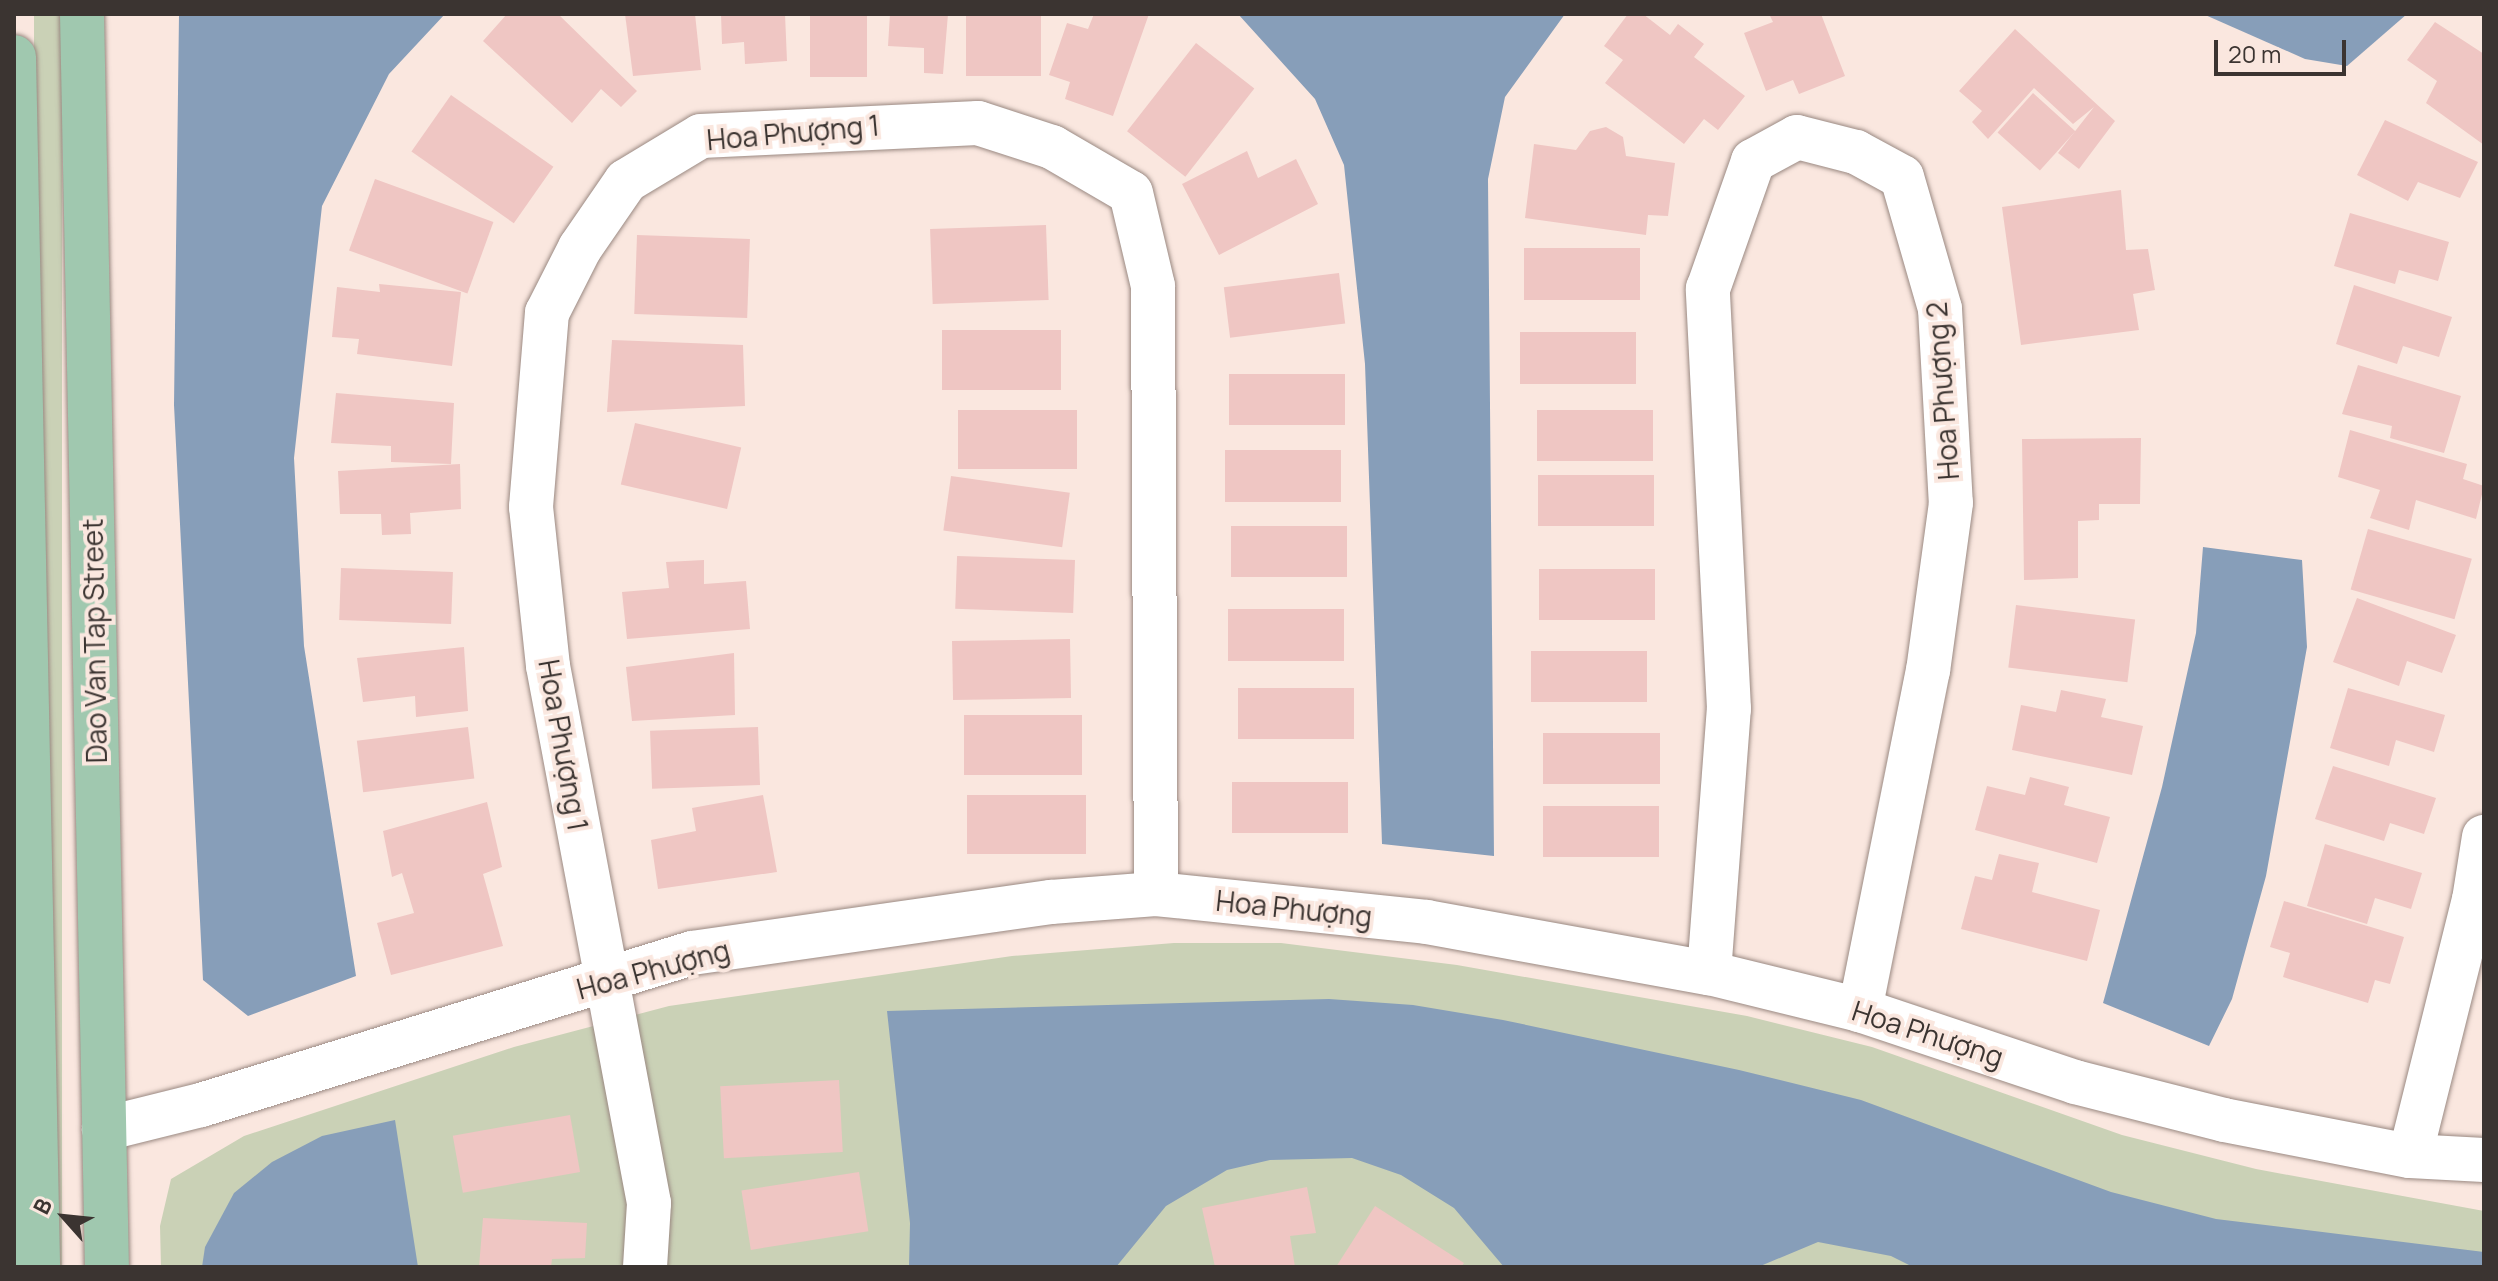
<!DOCTYPE html>
<meta charset="utf-8">
<style>
body{margin:0}
#map{position:relative;width:2498px;height:1281px;overflow:hidden;background:#fae7df;font-family:Manrope,sans-serif}
div>[style]{position:absolute}
.green>*{inset:0;background:#cad1b6;transform-origin:0 0}
.water>*{inset:0;background:#879eb9}
.building>*{inset:0;background:#efc6c3;transform-origin:0 0}
.roads{filter:drop-shadow(0 0 2px #9a8982) drop-shadow(0 0 2px #9a8982)}
.minor>*{height:44px;margin:-22px;padding:0 22px;transform-origin:22px;border-radius:22px;background:#fff}
.major>*{height:44px;margin:-22px;padding:0 22px;transform-origin:22px;border-radius:22px;background:#a0c8af}
span{translate:-50% -50%;white-space:nowrap;text-align:center;line-height:1.15;-webkit-text-stroke:8px #fae7df;paint-order:stroke}
.street-label{font-size:28px;color:#3b3431}
.frame{position:absolute;inset:0;border:16px solid #3b3431;pointer-events:none}
.north{position:absolute;left:24px;top:1177px;width:80px;height:80px;-webkit-text-stroke:6px #fae7df;paint-order:stroke;rotate:297deg;font-size:22px;font-weight:700;line-height:32px;text-align:center;color:#3b3431}
.north::after{content:'';display:block;margin:auto;width:28px;height:36px;background:#3b3431;clip-path:polygon(50% 0,100% 100%,50% 72%,0 100%)}
.scale{position:absolute;left:2214px;top:40px;width:132px;height:36px;box-sizing:border-box;border:4px solid #3b3431;border-top:0;padding-left:10px;font-size:24px;line-height:28px;white-space:nowrap;color:#3b3431;-webkit-text-stroke:6px #fae7df;paint-order:stroke}
</style>
<div id="map">
<div class="green">
<div style="left:34px;top:14px;width:28px;height:1253px"></div>
<div style="clip-path:polygon(1174px 943px,1281px 943px,1457px 965px,1747px 1016px,1872px 1047px,2122px 1135px,2256px 1169px,2484px 1211px,2484px 1267px,161px 1267px,160px 1226px,171px 1179px,244px 1136px,514px 1047px,669px 1006px,1012px 956px)"></div>
</div>
<div class="water">
<div style="clip-path:polygon(179px 14px,445px 14px,389px 74px,322px 206px,294px 458px,304px 646px,356px 976px,248px 1016px,203px 980px,174px 405px)"></div>
<div style="clip-path:polygon(1238px 14px,1565px 14px,1505px 97px,1488px 179px,1494px 856px,1382px 844px,1365px 364px,1344px 165px,1315px 99px)"></div>
<div style="clip-path:polygon(2203px 14px,2407px 14px,2347px 66px,2305px 59px)"></div>
<div style="clip-path:polygon(2203px 547px,2302px 560px,2307px 647px,2266px 876px,2232px 999px,2209px 1046px,2103px 1003px,2162px 787px,2196px 633px)"></div>
<div style="clip-path:polygon(1329px 999px,1413px 1005px,1503px 1020px,1739px 1070px,1861px 1100px,2111px 1192px,2216px 1219px,2484px 1252px,2484px 1267px,1913px 1267px,1891px 1256px,1818px 1242px,1758px 1267px,1504px 1267px,1454px 1208px,1401px 1175px,1352px 1158px,1270px 1160px,1227px 1170px,1166px 1206px,1116px 1267px,909px 1267px,910px 1223px,887px 1011px)"></div>
<div style="clip-path:polygon(395px 1120px,418px 1267px,202px 1267px,205px 1247px,234px 1193px,272px 1162px,322px 1136px)"></div>
</div>
<div class="building">
<div style="clip-path:polygon(507px 14px,558px 14px,637px 91px,621px 107px,601px 89px,572px 123px,483px 41px)"></div>
<div style="clip-path:polygon(625px 14px,695px 14px,701px 70px,633px 76px)"></div>
<div style="clip-path:polygon(721px 14px,785px 14px,787px 61px,745px 64px,744px 42px,722px 44px)"></div>
<div style="left:810px;top:14px;width:57px;height:63px"></div>
<div style="clip-path:polygon(890px 14px,948px 14px,943px 74px,924px 73px,924px 48px,888px 46px)"></div>
<div style="left:966px;top:14px;width:75px;height:62px"></div>
<div style="clip-path:polygon(1094px 14px,1149px 14px,1113px 116px,1065px 99px,1070px 82px,1049px 75px,1067px 23px,1088px 29px)"></div>
<div style="clip-path:polygon(1628px 14px,1643px 14px,1670px 35px,1678px 24px,1704px 44px,1694px 57px,1745px 96px,1718px 130px,1704px 119px,1684px 144px,1605px 83px,1623px 60px,1604px 46px)"></div>
<div style="clip-path:polygon(1769px 14px,1821px 14px,1845px 76px,1799px 94px,1793px 80px,1766px 91px,1744px 33px,1773px 22px)"></div>
<div style="clip-path:polygon(2435px 22px,2484px 54px,2484px 145px,2426px 103px,2437px 81px,2407px 60px)"></div>
<div style="clip-path:polygon(2015px 29px,2115px 121px,2079px 169px,2058px 153px,2094px 107px,2073px 124px,2034px 88px,1988px 139px,1972px 122px,1982px 111px,1959px 91px)"></div>
<div style="left:1196px;top:43px;width:74px;height:112px;rotate:38deg"></div>
<div style="left:2033px;top:93px;width:57px;height:53px;rotate:42deg"></div>
<div style="left:451px;top:95px;width:125px;height:69px;rotate:35deg"></div>
<div style="clip-path:polygon(2385px 120px,2478px 162px,2460px 198px,2418px 182px,2408px 201px,2357px 175px)"></div>
<div style="clip-path:polygon(1606px 127px,1623px 137px,1626px 156px,1675px 163px,1668px 216px,1648px 215px,1646px 235px,1525px 218px,1534px 144px,1576px 150px,1590px 131px)"></div>
<div style="clip-path:polygon(1247px 151px,1258px 178px,1296px 159px,1318px 204px,1219px 255px,1182px 184px)"></div>
<div style="left:375px;top:179px;width:126px;height:76px;rotate:20deg"></div>
<div style="clip-path:polygon(2121px 190px,2126px 250px,2148px 249px,2155px 290px,2133px 294px,2139px 330px,2021px 345px,2002px 207px)"></div>
<div style="clip-path:polygon(2350px 213px,2449px 242px,2438px 281px,2399px 270px,2395px 284px,2334px 266px)"></div>
<div style="left:1046px;top:225px;width:75px;height:116px;rotate:88deg"></div>
<div style="left:637px;top:235px;width:113px;height:79px;rotate:2deg"></div>
<div style="left:1524px;top:248px;width:116px;height:52px"></div>
<div style="left:1339px;top:273px;width:51px;height:116px;rotate:83deg"></div>
<div style="clip-path:polygon(379px 284px,461px 292px,452px 366px,357px 354px,359px 339px,332px 337px,337px 287px,380px 292px)"></div>
<div style="clip-path:polygon(2354px 285px,2452px 317px,2439px 357px,2403px 346px,2397px 364px,2336px 344px)"></div>
<div style="left:1061px;top:330px;width:60px;height:119px;rotate:90deg"></div>
<div style="left:1520px;top:332px;width:116px;height:52px"></div>
<div style="clip-path:polygon(612px 340px,743px 345px,745px 406px,607px 412px)"></div>
<div style="clip-path:polygon(2358px 365px,2461px 396px,2444px 453px,2390px 438px,2392px 426px,2342px 414px)"></div>
<div style="left:1229px;top:374px;width:116px;height:51px"></div>
<div style="clip-path:polygon(336px 393px,454px 403px,451px 464px,391px 462px,391px 446px,331px 443px)"></div>
<div style="left:1077px;top:410px;width:59px;height:119px;rotate:90deg"></div>
<div style="left:1537px;top:410px;width:116px;height:51px"></div>
<div style="left:635px;top:423px;width:109px;height:63px;rotate:13deg"></div>
<div style="clip-path:polygon(2350px 430px,2467px 464px,2463px 479px,2484px 486px,2476px 519px,2416px 500px,2409px 530px,2370px 518px,2380px 490px,2338px 477px)"></div>
<div style="clip-path:polygon(2141px 438px,2140px 504px,2099px 504px,2099px 520px,2078px 521px,2078px 578px,2024px 580px,2022px 439px)"></div>
<div style="left:1225px;top:450px;width:116px;height:52px"></div>
<div style="clip-path:polygon(460px 464px,461px 509px,410px 513px,411px 534px,382px 535px,381px 514px,340px 514px,338px 471px)"></div>
<div style="left:1538px;top:475px;width:116px;height:51px"></div>
<div style="left:951px;top:476px;width:120px;height:55px;rotate:8deg"></div>
<div style="left:1231px;top:526px;width:116px;height:51px"></div>
<div style="left:2368px;top:529px;width:108px;height:63px;rotate:16deg"></div>
<div style="clip-path:polygon(704px 560px,704px 584px,746px 581px,750px 629px,627px 639px,622px 592px,669px 588px,666px 562px)"></div>
<div style="left:1075px;top:560px;width:53px;height:118px;rotate:92deg"></div>
<div style="left:341px;top:568px;width:112px;height:52px;rotate:2deg"></div>
<div style="left:1539px;top:569px;width:116px;height:51px"></div>
<div style="clip-path:polygon(2357px 598px,2456px 635px,2442px 673px,2407px 661px,2399px 686px,2333px 662px)"></div>
<div style="left:2016px;top:605px;width:120px;height:63px;rotate:7deg"></div>
<div style="left:1228px;top:609px;width:116px;height:52px"></div>
<div style="left:1070px;top:639px;width:59px;height:118px;rotate:89deg"></div>
<div style="clip-path:polygon(464px 647px,468px 711px,416px 717px,415px 696px,363px 702px,357px 658px)"></div>
<div style="left:1531px;top:651px;width:116px;height:51px"></div>
<div style="clip-path:polygon(734px 653px,735px 715px,632px 721px,626px 667px)"></div>
<div style="left:1238px;top:688px;width:116px;height:51px"></div>
<div style="clip-path:polygon(2348px 688px,2445px 715px,2434px 752px,2396px 740px,2389px 766px,2330px 748px)"></div>
<div style="clip-path:polygon(2061px 690px,2106px 699px,2101px 717px,2143px 726px,2132px 775px,2012px 750px,2021px 705px,2056px 712px)"></div>
<div style="left:1082px;top:715px;width:60px;height:118px;rotate:90deg"></div>
<div style="left:468px;top:727px;width:52px;height:112px;rotate:83deg"></div>
<div style="left:758px;top:727px;width:58px;height:108px;rotate:88deg"></div>
<div style="left:1543px;top:733px;width:117px;height:51px"></div>
<div style="clip-path:polygon(2333px 766px,2436px 798px,2424px 834px,2390px 823px,2384px 841px,2315px 819px)"></div>
<div style="clip-path:polygon(2030px 777px,2069px 787px,2064px 805px,2110px 817px,2097px 863px,1975px 830px,1987px 786px,2025px 795px)"></div>
<div style="left:1232px;top:782px;width:116px;height:51px"></div>
<div style="clip-path:polygon(763px 795px,777px 872px,658px 889px,651px 840px,696px 831px,692px 808px)"></div>
<div style="left:1086px;top:795px;width:59px;height:119px;rotate:90deg"></div>
<div style="clip-path:polygon(487px 802px,502px 867px,483px 874px,503px 946px,391px 975px,377px 923px,414px 913px,402px 873px,392px 877px,383px 831px)"></div>
<div style="left:1543px;top:806px;width:116px;height:51px"></div>
<div style="clip-path:polygon(2325px 844px,2422px 873px,2411px 909px,2375px 898px,2367px 924px,2307px 906px)"></div>
<div style="clip-path:polygon(1999px 854px,2039px 863px,2032px 892px,2100px 910px,2087px 961px,1961px 929px,1975px 876px,1992px 880px)"></div>
<div style="clip-path:polygon(2284px 901px,2404px 937px,2390px 984px,2375px 980px,2368px 1003px,2283px 977px,2290px 953px,2270px 947px)"></div>
<div style="left:839px;top:1080px;width:72px;height:119px;rotate:87deg"></div>
<div style="left:570px;top:1115px;width:58px;height:119px;rotate:80deg"></div>
<div style="left:859px;top:1172px;width:60px;height:119px;rotate:81deg"></div>
<div style="clip-path:polygon(1307px 1187px,1316px 1233px,1290px 1236px,1295px 1267px,1215px 1267px,1202px 1208px)"></div>
<div style="clip-path:polygon(1375px 1206px,1464px 1263px,1461px 1267px,1336px 1267px)"></div>
<div style="clip-path:polygon(483px 1218px,587px 1223px,585px 1258px,552px 1259px,551px 1267px,479px 1267px)"></div>
</div>
<div class="roads">
<div class="minor">
<div style="left:1709px;top:973px;width:265px;rotate:-85.7deg"></div>
<div style="left:1729px;top:709px;width:421px;rotate:-92.9deg"></div>
<div style="left:1708px;top:289px;width:136px;rotate:-70.6deg"></div>
<div style="left:1753px;top:161px;width:50px;rotate:-28.6deg"></div>
<div style="left:1797px;top:137px;width:61px;rotate:14.3deg"></div>
<div style="left:1856px;top:152px;width:52px;rotate:28.5deg"></div>
<div style="left:1902px;top:177px;width:137px;rotate:73.9deg"></div>
<div style="left:1940px;top:309px;width:194px;rotate:86.8deg"></div>
<div style="left:1951px;top:503px;width:169px;rotate:97.8deg"></div>
<div style="left:1928px;top:670px;width:347px;rotate:101.3deg"></div>
<div style="left:104px;top:1129px;width:100px;rotate:-13.9deg"></div>
<div style="left:201px;top:1105px;width:514px;rotate:-17.2deg"></div>
<div style="left:692px;top:953px;width:363px;rotate:-8.1deg"></div>
<div style="left:1051px;top:902px;width:105px;rotate:-4.4deg"></div>
<div style="left:1156px;top:894px;width:272px;rotate:5.9deg"></div>
<div style="left:1427px;top:922px;width:287px;rotate:10.3deg"></div>
<div style="left:1709px;top:973px;width:155px;rotate:13.8deg"></div>
<div style="left:1860px;top:1010px;width:227px;rotate:18.5deg"></div>
<div style="left:2075px;top:1082px;width:154px;rotate:14.3deg"></div>
<div style="left:2224px;top:1120px;width:189px;rotate:11deg"></div>
<div style="left:2410px;top:1156px;width:74px;rotate:3.1deg"></div>
<div style="left:2410px;top:1156px;width:264px;rotate:-76deg"></div>
<div style="left:2474px;top:900px;width:64px;rotate:-81deg"></div>
<div style="left:645px;top:1267px;width:64px;rotate:-86.4deg"></div>
<div style="left:649px;top:1203px;width:546px;rotate:-100.65deg"></div>
<div style="left:548px;top:666px;width:160px;rotate:-96.1deg"></div>
<div style="left:531px;top:507px;width:195px;rotate:-85.3deg"></div>
<div style="left:547px;top:313px;width:73px;rotate:-63.1deg"></div>
<div style="left:580px;top:248px;width:81px;rotate:-55.5deg"></div>
<div style="left:626px;top:181px;width:87px;rotate:-31deg"></div>
<div style="left:701px;top:136px;width:277px;rotate:-2.7deg"></div>
<div style="left:978px;top:123px;width:78px;rotate:18deg"></div>
<div style="left:1052px;top:147px;width:91px;rotate:30.2deg"></div>
<div style="left:1131px;top:193px;width:96px;rotate:76.7deg"></div>
<div style="left:1153px;top:286px;width:608px;rotate:89.72deg"></div>
</div>
<div class="major">
<div style="left:82px;top:14px;width:1253px;rotate:88.86deg"></div>
<div style="left:14px;top:57px;width:1210px;rotate:88.86deg"></div>
</div>
</div>
<div class="street-label">
<span style="left:793px;top:132px;rotate:-5deg">Hoa Phượng 1</span>
<span style="left:1942px;top:391px;rotate:-94deg">Hoa Phượng 2</span>
<span style="left:94px;top:641px;rotate:-91deg">Dao Van Tap Street</span>
<span style="left:564px;top:745px;rotate:80deg">Hoa Phượng 1</span>
<span style="left:1294px;top:908px;rotate:6deg">Hoa Phượng</span>
<span style="left:653px;top:969px;rotate:-15deg">Hoa Phượng</span>
<span style="left:1928px;top:1033px;rotate:18deg">Hoa Phượng</span>
</div>
<div class="frame"></div>
<div class="north">B</div>
<div class="scale">20 m</div>
</div>
